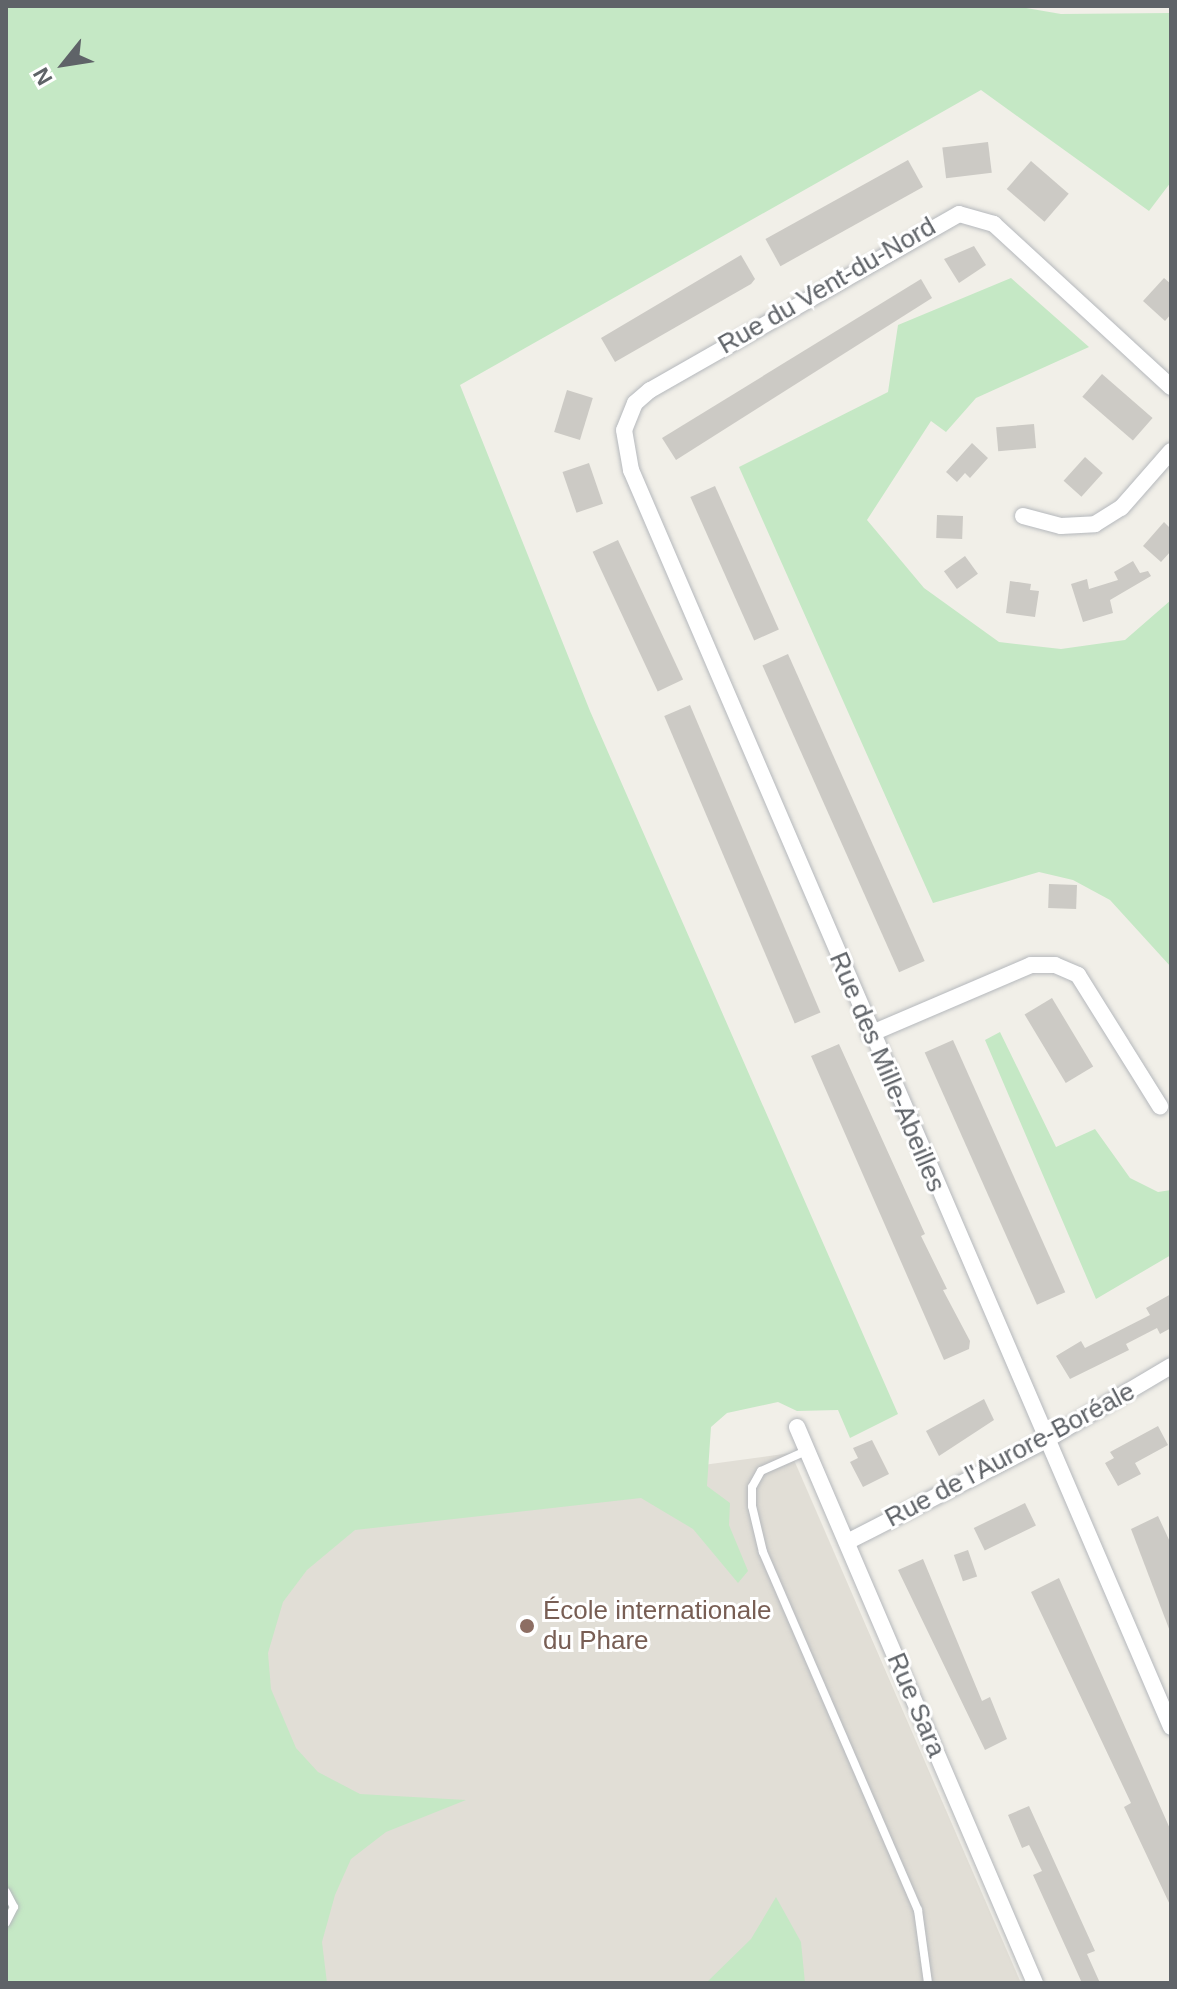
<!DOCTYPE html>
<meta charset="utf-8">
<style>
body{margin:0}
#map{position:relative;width:1177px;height:1989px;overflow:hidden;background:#f1efe8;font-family:Helvetica,sans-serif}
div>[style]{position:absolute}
.education>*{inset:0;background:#e1ded6}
.green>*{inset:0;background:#c5e8c5}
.building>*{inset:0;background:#cccac5;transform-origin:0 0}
.roads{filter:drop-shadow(0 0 2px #b5b8bc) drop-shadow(0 0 2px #b5b8bc)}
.service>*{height:8px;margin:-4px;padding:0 4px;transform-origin:4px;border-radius:4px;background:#fff}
.minor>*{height:16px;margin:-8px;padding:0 8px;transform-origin:8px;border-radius:8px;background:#fff}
.dots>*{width:22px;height:22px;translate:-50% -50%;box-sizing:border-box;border:4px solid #fff;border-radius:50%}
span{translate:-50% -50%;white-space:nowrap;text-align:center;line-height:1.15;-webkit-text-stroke:6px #fff;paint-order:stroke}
.street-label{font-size:26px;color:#5f6368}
.education-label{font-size:26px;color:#785e54}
.left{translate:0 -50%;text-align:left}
.frame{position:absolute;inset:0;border:8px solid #5f6368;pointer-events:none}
.north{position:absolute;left:24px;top:24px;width:80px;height:80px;-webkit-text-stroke:6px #fff;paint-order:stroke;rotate:240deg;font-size:22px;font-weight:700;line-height:32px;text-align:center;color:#5f6368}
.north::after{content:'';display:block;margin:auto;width:28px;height:36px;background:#5f6368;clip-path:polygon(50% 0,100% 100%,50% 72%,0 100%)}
</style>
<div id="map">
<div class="education">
<div style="clip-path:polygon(791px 1453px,1021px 1983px,125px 1983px,202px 1533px)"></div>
</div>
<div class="green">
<div style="clip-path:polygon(6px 6px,1014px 6px,1061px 14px,1171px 13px,1171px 182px,1149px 211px,981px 90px,460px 385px,590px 711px,898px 1414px,850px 1438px,838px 1410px,797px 1411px,778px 1402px,727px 1413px,711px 1427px,707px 1486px,730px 1503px,729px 1525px,748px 1571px,738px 1583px,693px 1529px,641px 1498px,355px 1530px,307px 1570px,283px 1602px,268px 1653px,271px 1689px,296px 1748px,318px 1772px,360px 1794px,466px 1800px,386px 1832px,351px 1859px,335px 1895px,322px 1942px,327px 1983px,6px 1983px)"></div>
<div style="clip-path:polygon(1011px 278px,1089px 347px,976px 398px,946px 432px,931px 421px,867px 520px,924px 588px,999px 642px,1061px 649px,1125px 640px,1171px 600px,1171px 967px,1110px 900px,1073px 880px,1039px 872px,933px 903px,739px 467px,888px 392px,898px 325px)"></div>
<div style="clip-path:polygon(1000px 1032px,1056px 1147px,1095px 1129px,1130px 1178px,1158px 1192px,1171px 1190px,1171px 1255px,1096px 1299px,985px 1040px)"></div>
<div style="clip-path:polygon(776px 1897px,801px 1942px,805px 1983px,706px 1983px,751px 1939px)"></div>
</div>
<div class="building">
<div style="left:988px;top:142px;width:31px;height:46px;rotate:83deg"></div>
<div style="left:908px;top:160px;width:31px;height:163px;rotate:61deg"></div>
<div style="left:1031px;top:161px;width:50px;height:37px;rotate:41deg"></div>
<div style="clip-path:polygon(974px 246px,986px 265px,959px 283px,944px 259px)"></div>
<div style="clip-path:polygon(741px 255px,755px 279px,751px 284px,615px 362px,601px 338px)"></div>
<div style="clip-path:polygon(1164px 278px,1171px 284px,1171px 314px,1165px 321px,1143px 301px)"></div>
<div style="clip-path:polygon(921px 279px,932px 298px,676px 460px,662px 438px)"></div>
<div style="left:1102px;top:374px;width:67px;height:30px;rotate:41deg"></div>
<div style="left:567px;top:390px;width:27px;height:44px;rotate:17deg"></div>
<div style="left:1034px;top:424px;width:24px;height:38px;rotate:85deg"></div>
<div style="clip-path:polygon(972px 443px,988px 458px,970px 478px,965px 473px,957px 482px,946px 472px)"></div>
<div style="left:1085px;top:457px;width:24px;height:32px;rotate:42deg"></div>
<div style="left:589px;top:463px;width:43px;height:28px;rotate:71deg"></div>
<div style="left:715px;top:486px;width:157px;height:27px;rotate:66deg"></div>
<div style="left:937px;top:515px;width:26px;height:23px;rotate:2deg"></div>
<div style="clip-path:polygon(1164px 522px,1171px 529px,1171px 551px,1161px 562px,1143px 546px)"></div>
<div style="left:618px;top:540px;width:154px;height:28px;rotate:65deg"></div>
<div style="left:965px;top:556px;width:22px;height:26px;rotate:54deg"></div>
<div style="clip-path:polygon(1133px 561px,1140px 573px,1148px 571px,1151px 576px,1110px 600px,1113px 613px,1083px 622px,1071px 584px,1087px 579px,1089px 589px,1118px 580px,1114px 572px)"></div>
<div style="clip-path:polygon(1010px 581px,1031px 584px,1030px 590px,1039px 591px,1035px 617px,1006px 613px)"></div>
<div style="left:788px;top:654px;width:336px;height:28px;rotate:66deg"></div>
<div style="left:690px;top:705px;width:334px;height:28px;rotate:67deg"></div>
<div style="left:1049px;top:884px;width:28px;height:24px;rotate:2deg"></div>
<div style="left:1052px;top:998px;width:80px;height:32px;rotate:59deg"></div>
<div style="left:953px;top:1040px;width:276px;height:31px;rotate:66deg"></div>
<div style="clip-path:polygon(839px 1044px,925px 1234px,921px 1236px,947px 1289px,943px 1290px,970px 1341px,969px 1349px,944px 1360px,811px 1056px)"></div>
<div style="clip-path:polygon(1171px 1294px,1171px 1328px,1160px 1334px,1157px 1328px,1126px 1344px,1129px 1350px,1070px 1379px,1056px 1356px,1081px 1341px,1085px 1348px,1150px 1315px,1146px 1308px)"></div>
<div style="clip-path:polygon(984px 1399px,994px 1420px,939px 1456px,926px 1431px)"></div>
<div style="clip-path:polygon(1158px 1426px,1168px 1445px,1135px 1463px,1141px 1474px,1118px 1486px,1105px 1463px,1114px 1458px,1110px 1452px)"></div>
<div style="clip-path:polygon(872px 1440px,889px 1474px,863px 1487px,850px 1462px,858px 1458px,853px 1448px)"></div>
<div style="left:1025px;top:1503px;width:25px;height:57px;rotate:64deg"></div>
<div style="clip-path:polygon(1158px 1516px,1171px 1544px,1171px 1634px,1131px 1529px)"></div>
<div style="left:968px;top:1550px;width:28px;height:15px;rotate:71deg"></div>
<div style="clip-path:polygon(923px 1559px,982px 1701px,990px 1697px,1007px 1739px,985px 1750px,898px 1570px)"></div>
<div style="clip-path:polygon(1059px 1578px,1171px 1831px,1171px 1907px,1124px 1807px,1131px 1803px,1031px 1592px)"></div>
<div style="clip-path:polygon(1029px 1806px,1095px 1951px,1087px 1954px,1100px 1983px,1082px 1983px,1033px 1875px,1042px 1871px,1029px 1845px,1022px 1848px,1008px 1815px)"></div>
</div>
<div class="roads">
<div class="service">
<div style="left:806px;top:1451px;width:49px;rotate:156deg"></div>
<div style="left:761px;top:1471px;width:18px;rotate:119deg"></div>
<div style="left:752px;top:1487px;width:19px;rotate:90deg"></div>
<div style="left:752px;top:1506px;width:47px;rotate:76.6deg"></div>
<div style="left:763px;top:1552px;width:390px;rotate:66.6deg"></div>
<div style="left:918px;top:1910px;width:74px;rotate:82.2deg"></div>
<div style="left:6px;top:1892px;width:17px;rotate:62deg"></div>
<div style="left:14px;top:1907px;width:18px;rotate:117deg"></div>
</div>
<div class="minor">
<div style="left:1171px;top:387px;width:241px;rotate:-137.4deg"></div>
<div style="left:994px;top:224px;width:36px;rotate:-164deg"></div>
<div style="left:959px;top:214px;width:356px;rotate:150.3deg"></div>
<div style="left:650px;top:390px;width:20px;rotate:139deg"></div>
<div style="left:635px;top:403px;width:29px;rotate:112deg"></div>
<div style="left:624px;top:430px;width:41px;rotate:80.1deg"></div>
<div style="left:631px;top:470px;width:1368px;rotate:66.75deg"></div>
<div style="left:1023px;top:516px;width:39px;rotate:15deg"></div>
<div style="left:1061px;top:526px;width:34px;rotate:-3deg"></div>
<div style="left:1095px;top:524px;width:31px;rotate:-32deg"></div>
<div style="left:1121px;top:508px;width:76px;rotate:-48.7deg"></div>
<div style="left:870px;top:1034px;width:175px;rotate:-23.2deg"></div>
<div style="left:1031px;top:965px;width:24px"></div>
<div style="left:1055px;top:965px;width:25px;rotate:23deg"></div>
<div style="left:1078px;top:975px;width:155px;rotate:58deg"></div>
<div style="left:797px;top:1427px;width:605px;rotate:66.83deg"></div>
<div style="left:847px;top:1542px;width:224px;rotate:-27.1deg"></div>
<div style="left:1046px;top:1440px;width:145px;rotate:-30.6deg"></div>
</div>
</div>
<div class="dots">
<div style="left:527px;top:1626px;background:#8d6e63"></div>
</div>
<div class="street-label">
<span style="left:827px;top:286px;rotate:-30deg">Rue du Vent-du-Nord</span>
<span style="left:887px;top:1072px;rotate:67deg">Rue des Mille-Abeilles</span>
<span style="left:1010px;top:1455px;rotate:-28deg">Rue de l'Aurore-Boréale</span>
<span style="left:916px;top:1705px;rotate:67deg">Rue Sara</span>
</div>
<div class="education-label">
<span class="left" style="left:543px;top:1626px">École internationale<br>du Phare</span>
</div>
<div class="frame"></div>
<div class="north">N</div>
</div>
